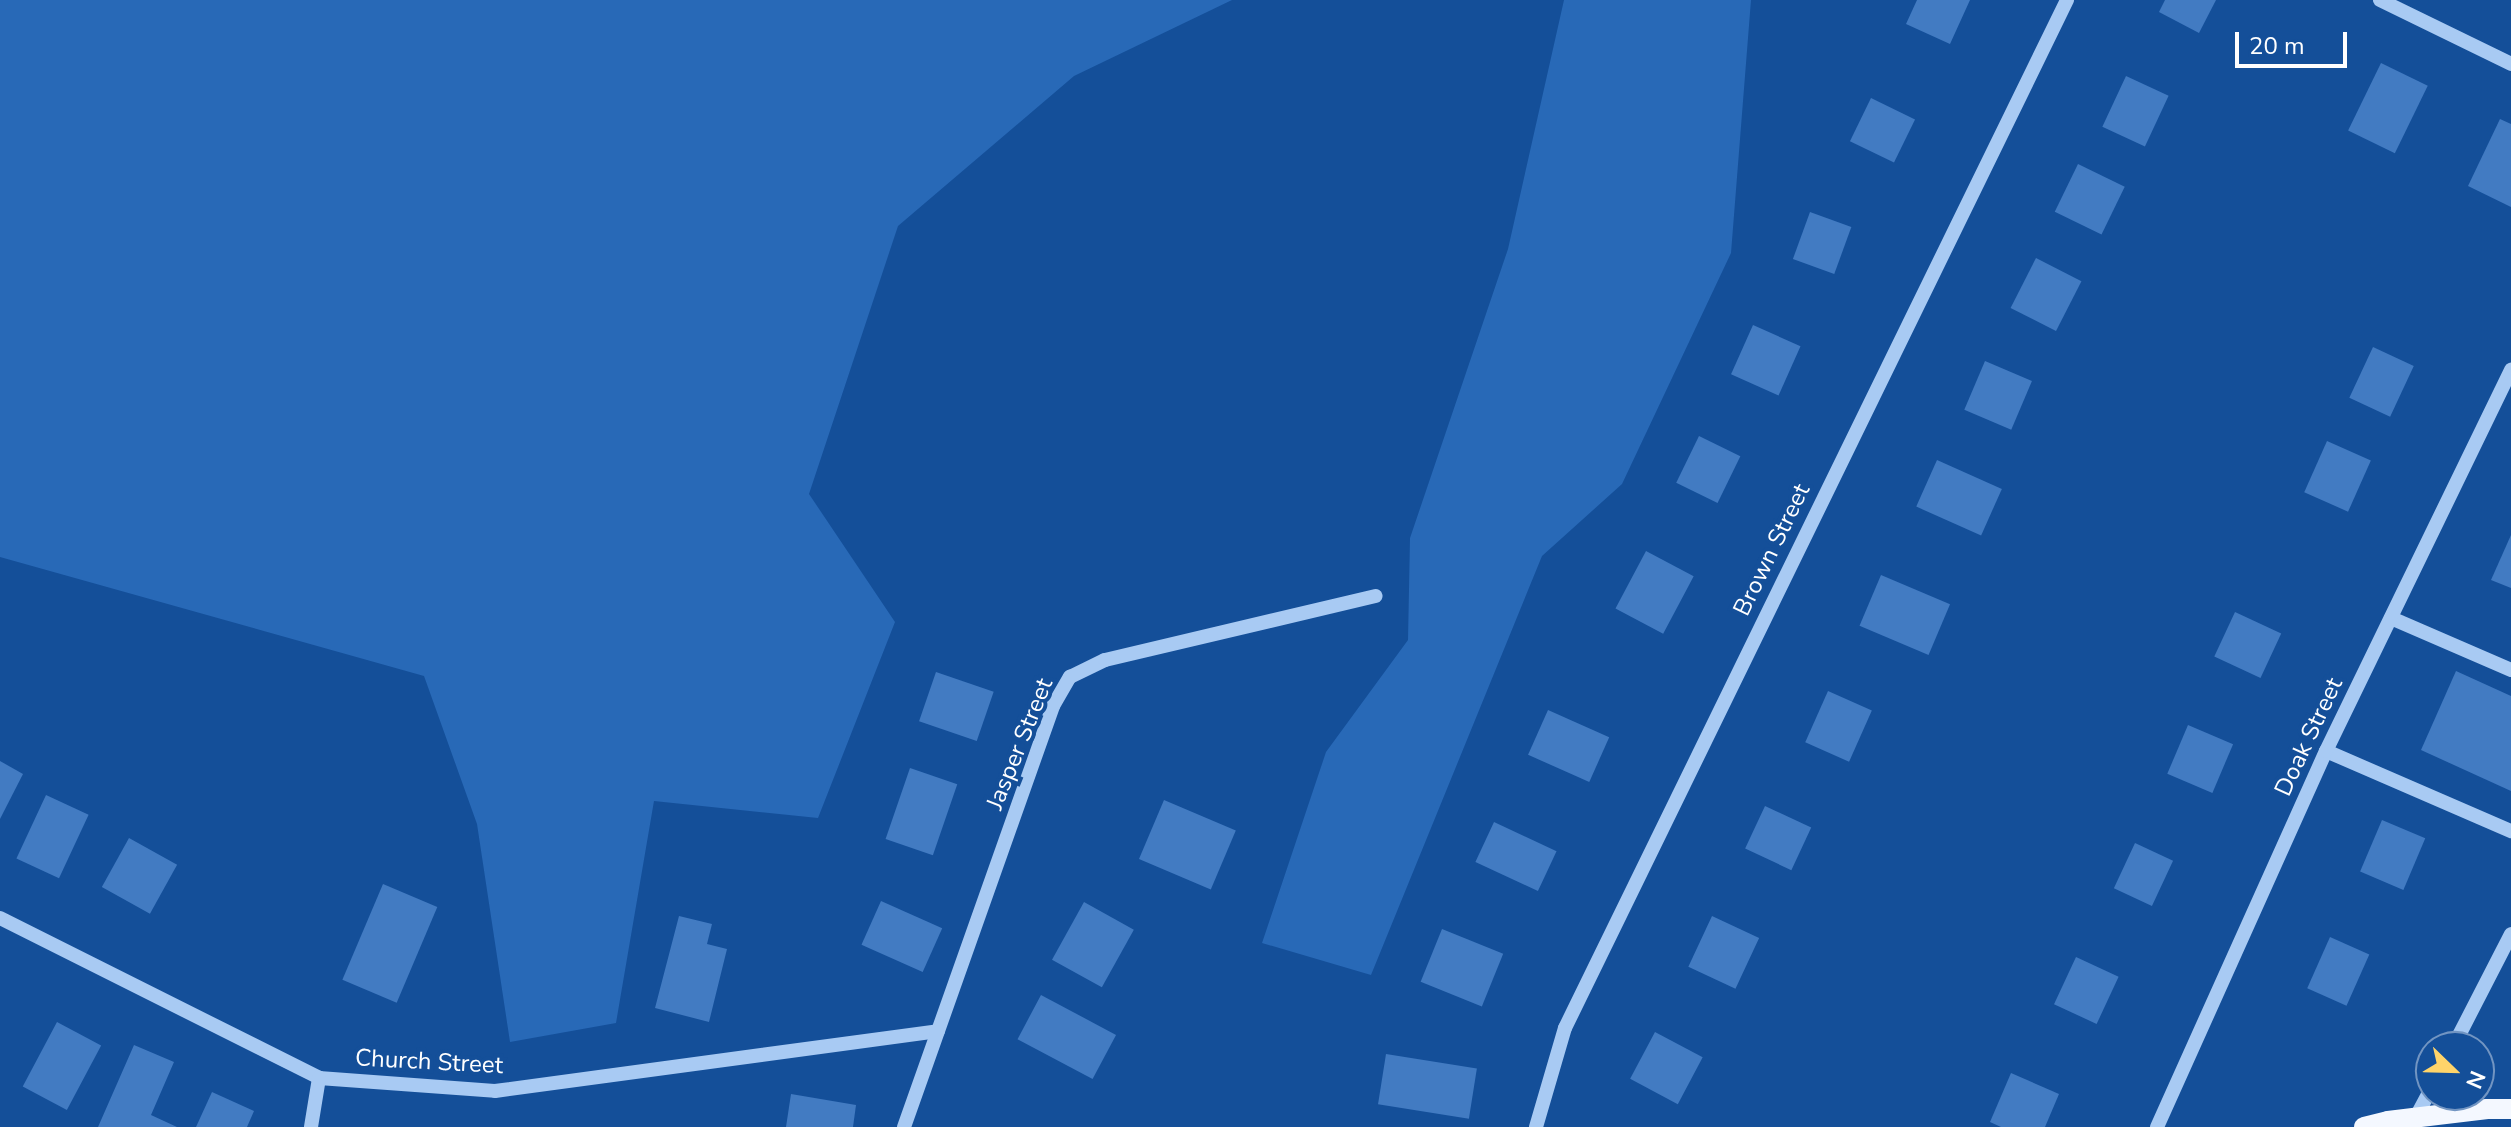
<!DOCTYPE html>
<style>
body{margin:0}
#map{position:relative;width:2511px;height:1127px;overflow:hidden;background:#144f99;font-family:"Nunito Sans",sans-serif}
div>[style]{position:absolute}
.green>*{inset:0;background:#2869b7}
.building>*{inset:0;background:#427bc2;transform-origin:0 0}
.minor>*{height:14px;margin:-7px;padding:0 7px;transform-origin:7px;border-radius:7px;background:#a8caf3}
.major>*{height:20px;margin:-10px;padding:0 10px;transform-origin:10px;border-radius:10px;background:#f4f8ff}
span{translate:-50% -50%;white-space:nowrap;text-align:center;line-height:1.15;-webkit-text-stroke:8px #144f99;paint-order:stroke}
.street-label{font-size:24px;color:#fff}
.north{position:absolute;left:2415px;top:1031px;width:80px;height:80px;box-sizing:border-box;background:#144f99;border:2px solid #7295c2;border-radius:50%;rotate:113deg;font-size:22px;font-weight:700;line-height:32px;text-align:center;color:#fff}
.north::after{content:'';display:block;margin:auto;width:28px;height:36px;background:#ffd46a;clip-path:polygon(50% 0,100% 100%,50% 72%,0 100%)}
.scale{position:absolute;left:2235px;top:32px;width:112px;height:36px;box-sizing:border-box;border:4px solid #fff;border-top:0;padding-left:10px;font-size:24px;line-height:28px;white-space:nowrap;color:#fff;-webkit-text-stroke:6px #144f99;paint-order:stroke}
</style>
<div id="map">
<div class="green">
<div style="clip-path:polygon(0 0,1232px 0,1074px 76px,898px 226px,809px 494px,895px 622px,818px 818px,654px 801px,616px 1023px,510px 1042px,477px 824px,424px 676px,0 557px)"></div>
<div style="clip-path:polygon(1564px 0,1751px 0,1731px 253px,1622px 484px,1542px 556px,1371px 975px,1262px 943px,1326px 752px,1408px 640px,1410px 538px,1508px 249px)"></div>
</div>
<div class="building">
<div style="clip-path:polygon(1917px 0,1970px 0,1950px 44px,1906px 24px)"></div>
<div style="clip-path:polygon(2165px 0,2216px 0,2199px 33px,2159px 12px)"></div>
<div style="left:2381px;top:63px;width:52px;height:75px;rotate:26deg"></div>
<div style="left:2126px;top:76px;width:47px;height:56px;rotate:25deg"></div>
<div style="left:1871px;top:98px;width:49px;height:48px;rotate:26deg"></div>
<div style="clip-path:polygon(2500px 119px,2511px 124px,2511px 207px,2468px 186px)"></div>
<div style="left:2078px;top:164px;width:52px;height:53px;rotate:26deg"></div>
<div style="left:1810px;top:212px;width:44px;height:50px;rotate:20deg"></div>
<div style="left:2036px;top:258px;width:51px;height:56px;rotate:27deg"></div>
<div style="left:1753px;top:325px;width:52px;height:54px;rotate:24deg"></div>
<div style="left:2373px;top:347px;width:45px;height:56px;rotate:25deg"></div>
<div style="left:1985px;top:361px;width:51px;height:53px;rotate:23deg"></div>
<div style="left:1699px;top:436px;width:46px;height:52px;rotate:26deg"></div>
<div style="left:2327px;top:441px;width:48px;height:56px;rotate:24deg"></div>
<div style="left:1937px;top:460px;width:71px;height:51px;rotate:24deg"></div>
<div style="clip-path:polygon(2511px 535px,2511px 588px,2491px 580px)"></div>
<div style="left:1646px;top:551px;width:54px;height:65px;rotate:28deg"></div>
<div style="left:1881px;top:575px;width:75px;height:55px;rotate:23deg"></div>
<div style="left:2235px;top:612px;width:51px;height:49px;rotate:25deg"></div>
<div style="clip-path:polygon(2456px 671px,2511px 696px,2511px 791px,2421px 750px)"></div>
<div style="left:936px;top:672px;width:61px;height:52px;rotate:19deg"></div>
<div style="left:1828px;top:691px;width:48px;height:56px;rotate:24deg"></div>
<div style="left:1548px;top:710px;width:67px;height:49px;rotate:24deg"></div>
<div style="left:2188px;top:725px;width:49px;height:53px;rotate:23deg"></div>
<div style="clip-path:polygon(0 761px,23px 774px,0 819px)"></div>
<div style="left:910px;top:768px;width:50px;height:75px;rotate:19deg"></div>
<div style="left:46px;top:795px;width:47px;height:70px;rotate:25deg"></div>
<div style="left:1164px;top:800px;width:78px;height:64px;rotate:23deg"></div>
<div style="left:1765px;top:806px;width:51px;height:47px;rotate:25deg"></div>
<div style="left:2382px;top:820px;width:47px;height:56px;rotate:23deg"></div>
<div style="left:1494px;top:822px;width:69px;height:44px;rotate:25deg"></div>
<div style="left:129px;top:838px;width:55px;height:56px;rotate:29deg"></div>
<div style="left:2135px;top:843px;width:42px;height:50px;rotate:25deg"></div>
<div style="left:383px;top:884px;width:59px;height:104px;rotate:23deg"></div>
<div style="left:881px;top:901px;width:67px;height:48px;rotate:24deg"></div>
<div style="left:1084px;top:902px;width:57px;height:66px;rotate:29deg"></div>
<div style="clip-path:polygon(679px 916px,712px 924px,707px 944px,727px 949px,709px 1022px,655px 1008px)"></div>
<div style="left:1712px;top:916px;width:52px;height:56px;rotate:25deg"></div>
<div style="left:1442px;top:929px;width:66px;height:57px;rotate:22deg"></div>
<div style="left:2330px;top:937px;width:43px;height:56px;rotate:24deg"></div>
<div style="left:2076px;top:957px;width:47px;height:52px;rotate:25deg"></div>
<div style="left:1041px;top:995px;width:85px;height:50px;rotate:28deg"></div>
<div style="left:57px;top:1022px;width:50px;height:73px;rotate:28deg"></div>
<div style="left:1655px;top:1032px;width:54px;height:53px;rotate:28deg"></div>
<div style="clip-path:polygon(134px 1045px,174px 1062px,151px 1115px,177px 1127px,98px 1127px)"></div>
<div style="left:1386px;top:1054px;width:92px;height:51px;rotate:9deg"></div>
<div style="clip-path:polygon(2011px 1073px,2059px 1094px,2045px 1127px,2001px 1127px,1990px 1122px)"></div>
<div style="clip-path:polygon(212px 1092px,254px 1111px,247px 1127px,196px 1127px)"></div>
<div style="clip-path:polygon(791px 1094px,856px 1105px,853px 1127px,786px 1127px)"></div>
</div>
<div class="minor">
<div style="left:2380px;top:0;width:146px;rotate:26deg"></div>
<div style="left:2391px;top:618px;width:131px;rotate:23.4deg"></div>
<div style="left:2326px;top:751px;width:202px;rotate:23.4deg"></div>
<div style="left:0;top:918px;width:357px;rotate:26.6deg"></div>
<div style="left:319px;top:1078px;width:176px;rotate:4.2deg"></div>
<div style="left:495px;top:1091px;width:447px;rotate:-7.7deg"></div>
<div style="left:2453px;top:1047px;width:127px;rotate:-62.8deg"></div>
<div style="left:2416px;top:1117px;width:32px;rotate:-62deg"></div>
<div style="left:311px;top:1127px;width:50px;rotate:-80.7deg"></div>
<div style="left:904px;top:1127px;width:447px;rotate:-70.5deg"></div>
<div style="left:1053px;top:706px;width:34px;rotate:-60deg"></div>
<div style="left:1070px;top:677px;width:39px;rotate:-26deg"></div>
<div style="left:1105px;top:660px;width:278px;rotate:-13.3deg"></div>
<div style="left:1536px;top:1127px;width:103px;rotate:-73.7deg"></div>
<div style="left:1565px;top:1028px;width:1144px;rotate:-63.97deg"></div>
<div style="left:2157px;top:1127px;width:412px;rotate:-65.8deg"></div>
<div style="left:2326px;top:751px;width:424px;rotate:-64.1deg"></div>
</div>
<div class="major">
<div style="left:2364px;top:1127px;width:25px;rotate:-14deg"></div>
<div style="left:2388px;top:1121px;width:100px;rotate:-6.9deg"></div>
<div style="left:2487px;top:1109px;width:24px"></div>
</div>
<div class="street-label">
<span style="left:1772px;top:550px;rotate:-64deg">Brown Street</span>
<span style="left:2309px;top:737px;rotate:-65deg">Doak Street</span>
<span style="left:1020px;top:744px;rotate:-68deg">Jasper Street</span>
<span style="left:429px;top:1062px;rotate:3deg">Church Street</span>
</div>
<div class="north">N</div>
<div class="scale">20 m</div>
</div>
